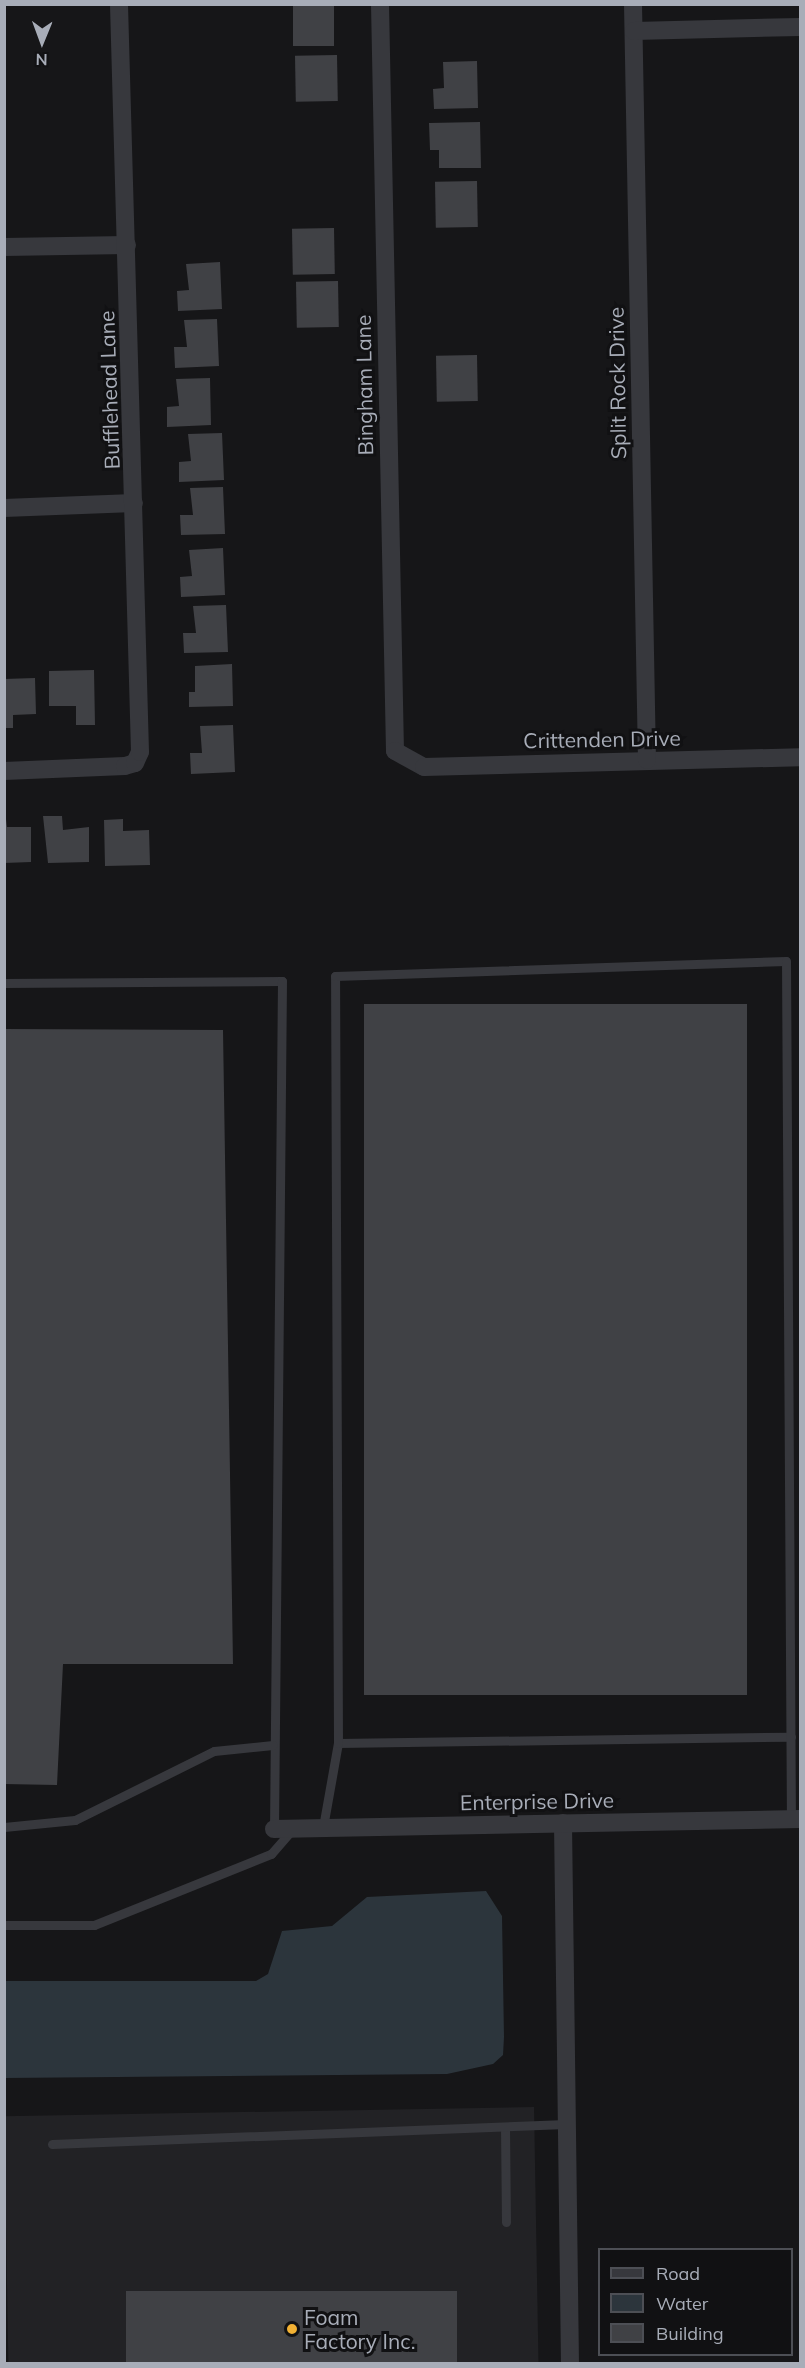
<!DOCTYPE html>
<style>
body{margin:0}
#map{position:relative;width:805px;height:2368px;overflow:hidden;background:#161618;font-family:Mulish,sans-serif}
div>[style]{position:absolute}
.built>*{inset:0;background:#222225;transform-origin:0 0}
.water>*{inset:0;background:#2c353c}
.building>*{inset:0;background:#404145;transform-origin:0 0}
.service>*{height:9px;margin:-4.5px;padding:0 4.5px;transform-origin:4.5px;border-radius:4.5px;background:#37383d}
.minor>*{height:18px;margin:-9px;padding:0 9px;transform-origin:9px;border-radius:9px;background:#37383d}
.dots>*{width:16px;height:16px;translate:-50% -50%;box-sizing:border-box;border:3px solid #111113;border-radius:50%}
span{translate:-50% -50%;white-space:nowrap;text-align:center;line-height:1.15;-webkit-text-stroke:6px #111113;paint-order:stroke}
.street-label{font-size:21px;color:#a8adb8}
.poi-label{font-size:21px;color:#a8adb8}
.left{translate:0 -50%;text-align:left}
.frame{position:absolute;inset:0;border:6px solid #a8adb8;pointer-events:none}
.legend{position:absolute;left:598px;top:2248px;width:195px;height:108px;box-sizing:border-box;background:#111113;border:2px solid #4d4f55;margin:0;padding:8px 10px;list-style:none;font-size:18px;color:#a8adb8}
.legend li{display:flex;align-items:center;gap:12px;height:30px}
.legend b{width:30px;border:2px solid #4d4f55}
.north{position:absolute;left:12px;top:12px;width:60px;height:60px;-webkit-text-stroke:4px #111113;paint-order:stroke;rotate:181deg;font-size:16px;font-weight:700;line-height:24px;text-align:center;color:#a8adb8}
.north::after{content:'';display:block;margin:auto;width:21px;height:27px;background:#a8adb8;clip-path:polygon(50% 0,100% 100%,50% 72%,0 100%)}
</style>
<div id="map">
<div class="built">
<div style="left:534px;top:2107px;width:256px;height:530px;rotate:89deg"></div>
</div>
<div class="water">
<div style="clip-path:polygon(486px 1891px,502px 1916px,504px 2037px,503px 2055px,493px 2064px,447px 2074px,5px 2078px,5px 1981px,256px 1981px,268px 1974px,282px 1931px,332px 1926px,367px 1897px)"></div>
</div>
<div class="building">
<div style="left:293px;top:4px;width:41px;height:42px"></div>
<div style="left:337px;top:55px;width:46px;height:42px;rotate:89deg"></div>
<div style="clip-path:polygon(477px 61px,478px 108px,434px 109px,433px 89px,444px 88px,443px 62px)"></div>
<div style="clip-path:polygon(480px 122px,481px 168px,439px 168px,439px 150px,430px 150px,429px 123px)"></div>
<div style="left:477px;top:181px;width:46px;height:42px;rotate:89deg"></div>
<div style="left:334px;top:228px;width:46px;height:42px;rotate:89deg"></div>
<div style="clip-path:polygon(220px 262px,222px 309px,178px 311px,177px 291px,189px 290px,186px 264px)"></div>
<div style="left:338px;top:281px;width:46px;height:42px;rotate:89deg"></div>
<div style="clip-path:polygon(217px 319px,219px 366px,175px 368px,174px 347px,187px 347px,184px 320px)"></div>
<div style="left:477px;top:355px;width:46px;height:41px;rotate:89deg"></div>
<div style="clip-path:polygon(210px 378px,211px 425px,167px 427px,167px 407px,179px 406px,176px 379px)"></div>
<div style="clip-path:polygon(222px 433px,224px 480px,179px 482px,179px 462px,191px 461px,188px 434px)"></div>
<div style="clip-path:polygon(223px 487px,225px 534px,181px 535px,180px 515px,193px 515px,190px 488px)"></div>
<div style="clip-path:polygon(223px 548px,225px 595px,181px 597px,180px 577px,192px 576px,189px 550px)"></div>
<div style="clip-path:polygon(226px 605px,228px 652px,184px 653px,183px 633px,196px 633px,193px 606px)"></div>
<div style="clip-path:polygon(232px 664px,233px 706px,189px 707px,189px 692px,195px 692px,195px 666px)"></div>
<div style="clip-path:polygon(94px 670px,95px 725px,76px 725px,76px 706px,49px 706px,49px 671px)"></div>
<div style="clip-path:polygon(35px 678px,36px 714px,13px 715px,13px 728px,4px 728px,4px 679px)"></div>
<div style="clip-path:polygon(233px 725px,235px 772px,191px 774px,190px 753px,202px 753px,200px 726px)"></div>
<div style="clip-path:polygon(43px 816px,62px 816px,63px 830px,89px 827px,89px 862px,48px 863px)"></div>
<div style="clip-path:polygon(6px 819px,7px 827px,31px 827px,31px 862px,4px 863px)"></div>
<div style="clip-path:polygon(123px 819px,123px 831px,149px 830px,150px 865px,105px 866px,104px 820px)"></div>
<div style="left:747px;top:1004px;width:691px;height:383px;rotate:90deg"></div>
<div style="clip-path:polygon(4px 1029px,223px 1030px,233px 1664px,63px 1664px,57px 1785px,4px 1784px)"></div>
<div style="left:457px;top:2291px;width:73px;height:331px;rotate:90deg"></div>
</div>
<div class="service">
<div style="left:4px;top:983px;width:278px;rotate:-0.4deg"></div>
<div style="left:282px;top:981px;width:848px;rotate:90.54deg"></div>
<div style="left:338px;top:1743px;width:453px;rotate:-0.8deg"></div>
<div style="left:4px;top:1827px;width:71px;rotate:-5.6deg"></div>
<div style="left:75px;top:1820px;width:155px;rotate:-26.4deg"></div>
<div style="left:214px;top:1751px;width:59px;rotate:-5.8deg"></div>
<div style="left:323px;top:1827px;width:85px;rotate:-79.9deg"></div>
<div style="left:338px;top:1743px;width:767px;rotate:-90.22deg"></div>
<div style="left:335px;top:976px;width:451px;rotate:-1.9deg"></div>
<div style="left:786px;top:961px;width:858px;rotate:89.67deg"></div>
<div style="left:4px;top:1925px;width:90px"></div>
<div style="left:94px;top:1925px;width:191px;rotate:-21.9deg"></div>
<div style="left:271px;top:1854px;width:32px;rotate:-49deg"></div>
<div style="left:505px;top:2127px;width:95px;rotate:89.4deg"></div>
<div style="left:52px;top:2144px;width:514px;rotate:-2.23deg"></div>
</div>
<div class="minor">
<div style="left:380px;top:4px;width:747px;rotate:88.85deg"></div>
<div style="left:395px;top:751px;width:33px;rotate:29deg"></div>
<div style="left:424px;top:767px;width:376px;rotate:-1.5deg"></div>
<div style="left:633px;top:4px;width:756px;rotate:88.94deg"></div>
<div style="left:634px;top:31px;width:166px;rotate:-1.4deg"></div>
<div style="left:4px;top:247px;width:123px;rotate:-0.9deg"></div>
<div style="left:4px;top:508px;width:130px;rotate:-2.2deg"></div>
<div style="left:4px;top:771px;width:121px;rotate:-2.4deg"></div>
<div style="left:125px;top:766px;width:10px;rotate:-17deg"></div>
<div style="left:135px;top:763px;width:12px;rotate:-66deg"></div>
<div style="left:140px;top:752px;width:748px;rotate:-91.61deg"></div>
<div style="left:563px;top:1823px;width:541px;rotate:89.26deg"></div>
<div style="left:274px;top:1829px;width:526px;rotate:-1.09deg"></div>
</div>
<div class="dots">
<div style="left:292px;top:2329px;background:#f2b134"></div>
</div>
<div class="street-label">
<span style="left:617px;top:383px;rotate:-91deg">Split Rock Drive</span>
<span style="left:364px;top:385px;rotate:-91deg">Bingham Lane</span>
<span style="left:109px;top:390px;rotate:-92deg">Bufflehead Lane</span>
<span style="left:602px;top:739px;rotate:-1deg">Crittenden Drive</span>
<span style="left:537px;top:1801px;rotate:-1deg">Enterprise Drive</span>
</div>
<div class="poi-label">
<span class="left" style="left:304px;top:2329px">Foam<br>Factory Inc.</span>
</div>
<div class="frame"></div>
<ul class="legend">
<li><b style="height:8px;background:#37383d"></b>Road</li>
<li><b style="height:16px;background:#2c353c"></b>Water</li>
<li><b style="height:16px;background:#404145"></b>Building</li>
</ul>
<div class="north">N</div>
</div>
